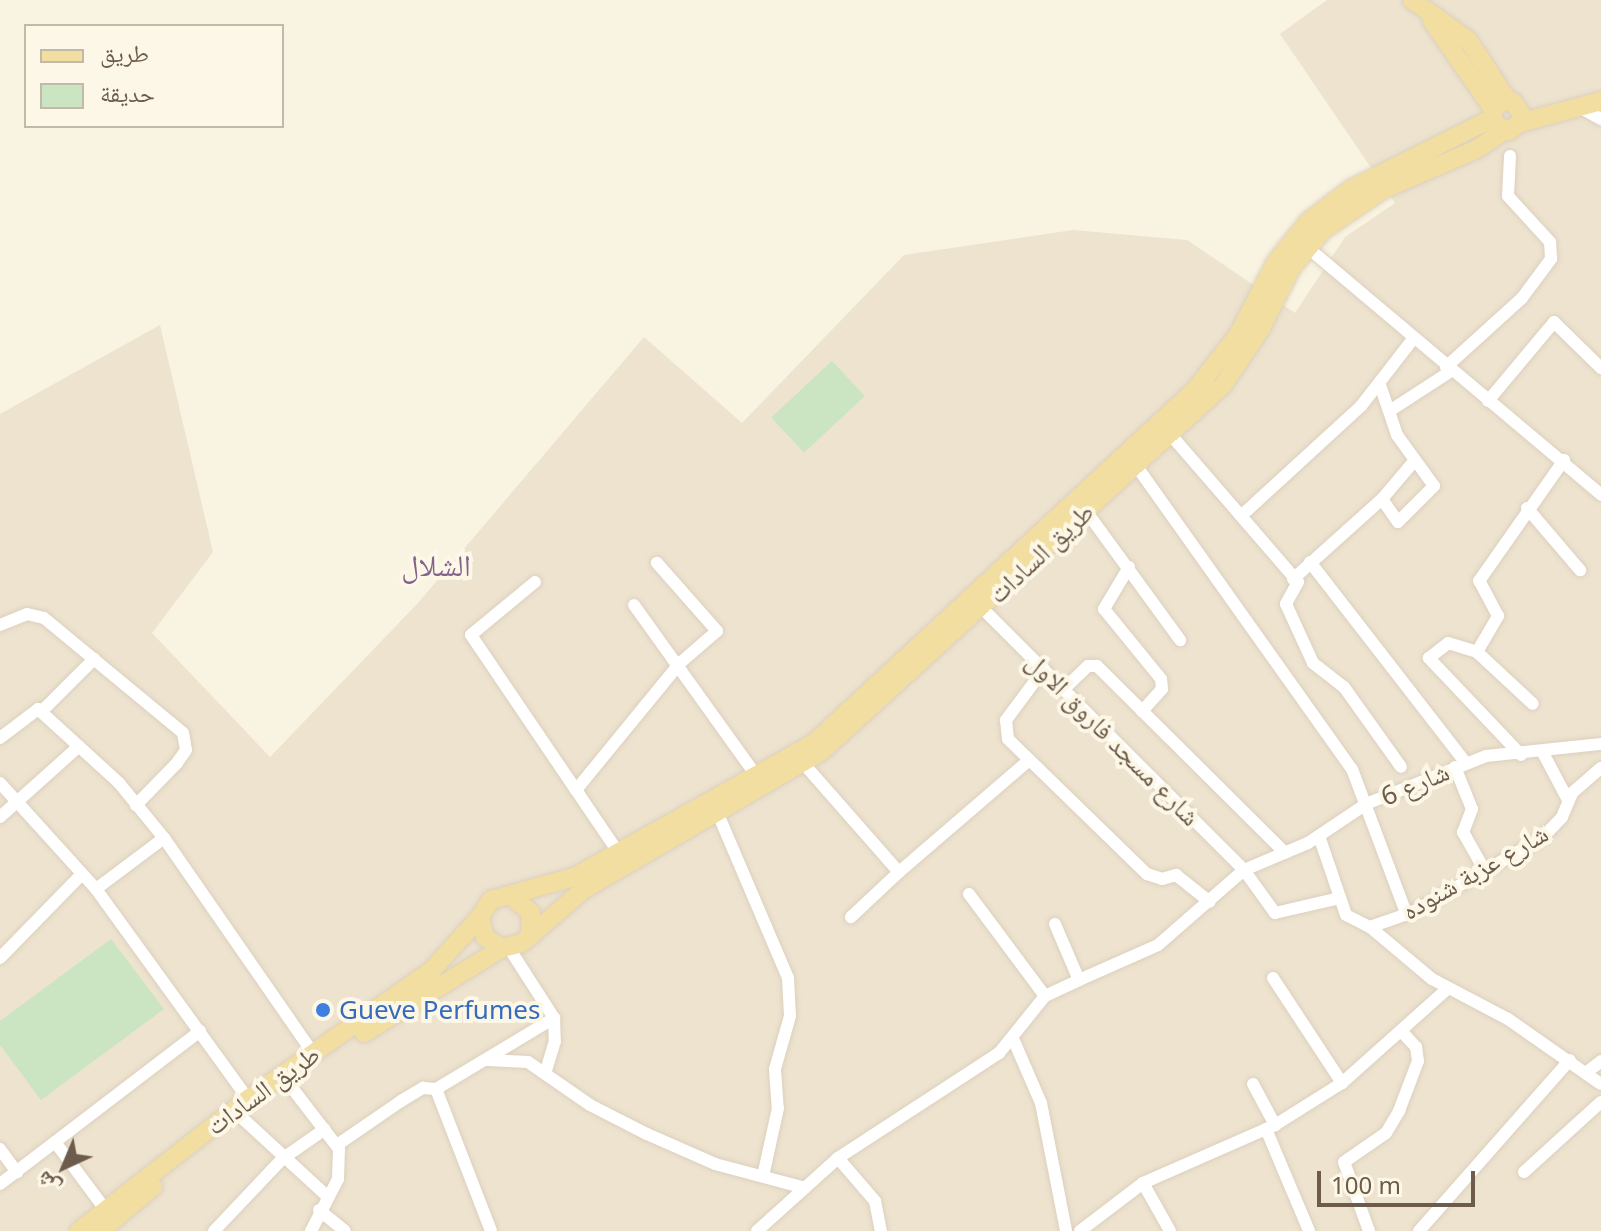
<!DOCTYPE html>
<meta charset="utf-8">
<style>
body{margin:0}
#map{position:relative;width:1601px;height:1231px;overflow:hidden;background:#f9f3e1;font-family:"Noto Sans","Noto Naskh Arabic",sans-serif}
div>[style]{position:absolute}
.residential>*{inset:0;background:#ede3cf}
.green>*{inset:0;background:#cbe4c2;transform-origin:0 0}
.roads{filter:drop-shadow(0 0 2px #dcd0be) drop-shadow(0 0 2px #dcd0be)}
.minor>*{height:12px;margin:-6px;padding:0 6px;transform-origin:6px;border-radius:6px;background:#fff}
.primary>*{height:18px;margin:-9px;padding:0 9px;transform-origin:9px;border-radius:9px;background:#f1dea0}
.dots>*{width:22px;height:22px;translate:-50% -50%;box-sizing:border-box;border:4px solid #fdf7e7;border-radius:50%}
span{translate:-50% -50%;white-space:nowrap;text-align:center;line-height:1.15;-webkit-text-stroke:8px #fdf7e7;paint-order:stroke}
.street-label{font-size:26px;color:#6d5c4b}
.shop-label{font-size:26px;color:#366cbe}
.left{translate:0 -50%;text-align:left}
.quarter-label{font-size:30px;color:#82638a}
.legend{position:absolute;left:24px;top:24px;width:260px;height:104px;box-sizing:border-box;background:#fdf7e7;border:2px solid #c3b9a9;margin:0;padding:10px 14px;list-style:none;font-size:24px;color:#6d5c4b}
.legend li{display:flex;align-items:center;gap:16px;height:40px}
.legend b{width:40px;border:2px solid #c3b9a9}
.north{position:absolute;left:24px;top:1127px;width:80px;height:80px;-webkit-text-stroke:6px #fdf7e7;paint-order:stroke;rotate:224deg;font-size:22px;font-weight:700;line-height:32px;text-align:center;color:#6d5c4b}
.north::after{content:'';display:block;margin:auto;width:28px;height:36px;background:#6d5c4b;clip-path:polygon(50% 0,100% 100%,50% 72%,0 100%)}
.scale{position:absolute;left:1317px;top:1171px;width:158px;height:36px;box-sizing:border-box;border:4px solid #6d5c4b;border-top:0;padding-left:10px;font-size:24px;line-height:28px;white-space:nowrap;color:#6d5c4b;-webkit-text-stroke:6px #fdf7e7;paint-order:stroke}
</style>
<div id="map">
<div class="residential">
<div style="clip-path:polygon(1327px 0,1601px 0,1601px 1231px,0 1231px,0 414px,160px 325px,213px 552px,152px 633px,270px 757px,418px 603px,644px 337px,742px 423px,904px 255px,1073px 230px,1187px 240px,1295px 313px,1345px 237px,1395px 203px,1280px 34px)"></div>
</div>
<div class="green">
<div style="left:832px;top:361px;width:48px;height:83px;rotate:47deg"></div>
<div style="clip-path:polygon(111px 939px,164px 1009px,41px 1100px,0 1045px,0 1021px)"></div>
</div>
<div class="roads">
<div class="minor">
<div style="left:1579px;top:107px;width:25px;rotate:29deg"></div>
<div style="left:1307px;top:247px;width:385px;rotate:40.1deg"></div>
<div style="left:1446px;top:367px;width:103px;rotate:-42.2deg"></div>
<div style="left:1522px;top:298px;width:49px;rotate:-53.4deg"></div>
<div style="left:1551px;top:259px;width:17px;rotate:-93deg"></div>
<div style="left:1550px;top:242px;width:62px;rotate:-132.4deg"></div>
<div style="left:1508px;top:196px;width:40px;rotate:-87.1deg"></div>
<div style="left:1380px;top:385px;width:53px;rotate:71.2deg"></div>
<div style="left:1397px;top:435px;width:63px;rotate:54deg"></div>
<div style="left:1434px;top:486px;width:51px;rotate:135deg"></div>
<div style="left:1398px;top:522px;width:28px;rotate:-125deg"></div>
<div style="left:1488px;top:401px;width:103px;rotate:-50.1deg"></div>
<div style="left:1554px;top:322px;width:66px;rotate:44.4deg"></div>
<div style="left:1391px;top:410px;width:72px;rotate:-33deg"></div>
<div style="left:1170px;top:434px;width:108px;rotate:49.1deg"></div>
<div style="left:1241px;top:516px;width:163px;rotate:-42.5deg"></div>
<div style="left:1361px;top:406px;width:85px;rotate:-52.2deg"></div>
<div style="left:1135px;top:464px;width:374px;rotate:54.6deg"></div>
<div style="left:1352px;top:769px;width:156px;rotate:69.4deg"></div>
<div style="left:1527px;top:508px;width:82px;rotate:49.5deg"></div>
<div style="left:1086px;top:511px;width:160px;rotate:53.9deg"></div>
<div style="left:1241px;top:516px;width:87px;rotate:49.2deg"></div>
<div style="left:1298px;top:582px;width:25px;rotate:119deg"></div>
<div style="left:1286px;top:604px;width:65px;rotate:65.4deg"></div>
<div style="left:1313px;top:663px;width:39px;rotate:38deg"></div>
<div style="left:1344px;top:687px;width:98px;rotate:54.5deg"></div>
<div style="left:1310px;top:562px;width:254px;rotate:52.2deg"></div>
<div style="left:1129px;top:567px;width:49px;rotate:120.8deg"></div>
<div style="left:1104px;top:609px;width:90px;rotate:50.8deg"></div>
<div style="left:1161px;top:679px;width:10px;rotate:84deg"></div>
<div style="left:1162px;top:689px;width:30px;rotate:132deg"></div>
<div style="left:1293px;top:579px;width:120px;rotate:-42deg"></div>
<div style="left:1382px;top:499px;width:51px;rotate:-49.8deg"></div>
<div style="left:535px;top:582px;width:83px;rotate:140.4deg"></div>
<div style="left:471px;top:635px;width:187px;rotate:55.9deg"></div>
<div style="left:634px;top:605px;width:213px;rotate:54.4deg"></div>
<div style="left:982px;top:608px;width:371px;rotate:45deg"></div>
<div style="left:1244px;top:870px;width:53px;rotate:54.2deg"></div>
<div style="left:1275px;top:913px;width:67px;rotate:-13deg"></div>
<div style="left:0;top:625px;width:29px;rotate:-22deg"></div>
<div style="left:27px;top:614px;width:17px;rotate:13deg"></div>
<div style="left:44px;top:618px;width:180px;rotate:39.6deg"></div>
<div style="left:183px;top:733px;width:17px;rotate:80deg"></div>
<div style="left:186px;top:750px;width:16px;rotate:125deg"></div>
<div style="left:177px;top:763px;width:59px;rotate:134.3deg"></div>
<div style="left:1477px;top:652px;width:42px;rotate:-59.7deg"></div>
<div style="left:1498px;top:616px;width:40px;rotate:-118deg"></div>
<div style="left:1479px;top:581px;width:148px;rotate:-54.9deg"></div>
<div style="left:1044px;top:669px;width:64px;rotate:126.7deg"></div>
<div style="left:1006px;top:720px;width:19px;rotate:84deg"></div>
<div style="left:1008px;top:739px;width:194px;rotate:44.2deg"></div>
<div style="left:1147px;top:874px;width:16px;rotate:18deg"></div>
<div style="left:1162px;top:879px;width:15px;rotate:-16deg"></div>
<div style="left:1176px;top:875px;width:43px;rotate:38.5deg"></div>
<div style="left:1064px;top:689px;width:33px;rotate:-44deg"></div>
<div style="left:1088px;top:666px;width:9px"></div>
<div style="left:1097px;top:666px;width:265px;rotate:44.8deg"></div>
<div style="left:42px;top:711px;width:74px;rotate:-45deg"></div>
<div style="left:0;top:738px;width:48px;rotate:-37.3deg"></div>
<div style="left:38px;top:709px;width:110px;rotate:42.4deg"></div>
<div style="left:119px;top:783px;width:71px;rotate:50.7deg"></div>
<div style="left:164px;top:838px;width:262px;rotate:55.3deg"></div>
<div style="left:1542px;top:751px;width:55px;rotate:62deg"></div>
<div style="left:1521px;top:755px;width:134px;rotate:-133.5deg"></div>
<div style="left:1429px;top:658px;width:24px;rotate:-38deg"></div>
<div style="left:1448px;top:643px;width:30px;rotate:17deg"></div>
<div style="left:1477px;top:652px;width:76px;rotate:42.9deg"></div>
<div style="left:804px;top:764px;width:144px;rotate:48.7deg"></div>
<div style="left:899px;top:872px;width:66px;rotate:136.8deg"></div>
<div style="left:1455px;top:767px;width:45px;rotate:68deg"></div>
<div style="left:1472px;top:809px;width:25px;rotate:111deg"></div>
<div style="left:1463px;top:832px;width:45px;rotate:60.6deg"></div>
<div style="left:0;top:783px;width:143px;rotate:47.8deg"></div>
<div style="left:96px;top:889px;width:259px;rotate:54.1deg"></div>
<div style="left:718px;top:814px;width:178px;rotate:66.9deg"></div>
<div style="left:788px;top:978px;width:38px;rotate:87deg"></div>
<div style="left:790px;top:1016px;width:55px;rotate:105.8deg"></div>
<div style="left:775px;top:1069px;width:39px;rotate:86deg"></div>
<div style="left:778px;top:1108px;width:70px;rotate:102.4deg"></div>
<div style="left:0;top:817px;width:106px;rotate:-41.9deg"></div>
<div style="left:1319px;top:836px;width:83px;rotate:71.1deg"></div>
<div style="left:1346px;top:915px;width:27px;rotate:27deg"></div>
<div style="left:1370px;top:927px;width:81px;rotate:40deg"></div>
<div style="left:1432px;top:979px;width:86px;rotate:27.8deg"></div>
<div style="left:1508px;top:1019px;width:113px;rotate:35deg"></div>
<div style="left:618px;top:852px;width:75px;rotate:-124.1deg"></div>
<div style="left:576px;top:790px;width:164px;rotate:-50.7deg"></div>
<div style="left:680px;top:663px;width:49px;rotate:-40.9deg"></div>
<div style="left:717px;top:631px;width:91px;rotate:-131.4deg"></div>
<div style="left:899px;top:872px;width:170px;rotate:-40.7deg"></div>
<div style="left:96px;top:889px;width:85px;rotate:-36.9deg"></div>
<div style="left:969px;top:894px;width:127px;rotate:53.3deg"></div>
<div style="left:1045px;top:996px;width:38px;rotate:-25deg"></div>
<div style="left:1055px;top:924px;width:61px;rotate:66.8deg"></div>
<div style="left:1079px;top:980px;width:86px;rotate:-23.9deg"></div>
<div style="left:1158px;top:945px;width:114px;rotate:-41.1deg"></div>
<div style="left:1244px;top:870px;width:69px;rotate:-22.9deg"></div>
<div style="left:1308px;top:843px;width:70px;rotate:-33.9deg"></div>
<div style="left:1366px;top:804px;width:129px;rotate:-21.8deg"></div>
<div style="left:1486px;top:756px;width:116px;rotate:-6deg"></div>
<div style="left:1370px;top:927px;width:46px;rotate:-19.2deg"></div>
<div style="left:1413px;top:912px;width:149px;rotate:-29.8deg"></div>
<div style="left:1542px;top:838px;width:29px;rotate:-46deg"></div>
<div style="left:1562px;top:817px;width:26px;rotate:-67deg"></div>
<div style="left:1572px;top:793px;width:38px;rotate:-41deg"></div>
<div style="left:509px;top:948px;width:83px;rotate:57.3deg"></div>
<div style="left:554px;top:1018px;width:23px;rotate:88deg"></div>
<div style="left:555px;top:1041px;width:34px;rotate:107deg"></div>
<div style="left:0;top:958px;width:117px;rotate:-45.7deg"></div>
<div style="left:1273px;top:978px;width:126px;rotate:56.7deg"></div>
<div style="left:1014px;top:1041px;width:68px;rotate:66.5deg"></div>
<div style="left:1041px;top:1103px;width:130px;rotate:78.9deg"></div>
<div style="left:487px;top:1060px;width:41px;rotate:2.8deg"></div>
<div style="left:528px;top:1062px;width:75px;rotate:34.7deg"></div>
<div style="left:590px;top:1105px;width:64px;rotate:27deg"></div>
<div style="left:647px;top:1134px;width:74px;rotate:23.8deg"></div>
<div style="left:715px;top:1164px;width:93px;rotate:14.9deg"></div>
<div style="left:1587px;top:1072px;width:18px;rotate:-38deg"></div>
<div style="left:289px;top:1084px;width:82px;rotate:52.4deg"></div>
<div style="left:339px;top:1149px;width:30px;rotate:92deg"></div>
<div style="left:338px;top:1179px;width:59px;rotate:117.4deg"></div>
<div style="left:1253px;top:1084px;width:47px;rotate:61.8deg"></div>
<div style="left:436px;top:1089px;width:152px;rotate:68.8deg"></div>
<div style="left:241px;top:1117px;width:118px;rotate:42.6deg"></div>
<div style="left:1266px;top:1129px;width:111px;rotate:67.1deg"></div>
<div style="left:55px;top:1142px;width:84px;rotate:53.3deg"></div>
<div style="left:337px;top:1145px;width:78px;rotate:-34.5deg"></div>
<div style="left:401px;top:1101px;width:26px;rotate:-31deg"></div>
<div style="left:423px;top:1088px;width:13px;rotate:4deg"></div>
<div style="left:436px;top:1089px;width:138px;rotate:-31deg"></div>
<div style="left:0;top:1149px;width:29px;rotate:54deg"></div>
<div style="left:838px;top:1158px;width:57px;rotate:49.3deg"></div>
<div style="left:875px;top:1201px;width:31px;rotate:79deg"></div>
<div style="left:1524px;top:1172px;width:104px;rotate:-42.3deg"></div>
<div style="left:1143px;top:1183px;width:55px;rotate:60.6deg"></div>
<div style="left:0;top:1184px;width:252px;rotate:-37.4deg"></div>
<div style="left:319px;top:1210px;width:33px;rotate:39deg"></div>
<div style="left:214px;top:1231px;width:99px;rotate:-46.6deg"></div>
<div style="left:282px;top:1159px;width:52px;rotate:-34.9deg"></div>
<div style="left:757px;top:1231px;width:109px;rotate:-42deg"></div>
<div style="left:838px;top:1158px;width:192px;rotate:-33.1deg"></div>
<div style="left:999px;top:1053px;width:73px;rotate:-51.1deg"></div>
<div style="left:1080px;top:1231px;width:79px;rotate:-37.3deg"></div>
<div style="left:1143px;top:1183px;width:144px;rotate:-23.7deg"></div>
<div style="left:1275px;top:1125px;width:79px;rotate:-32.1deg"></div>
<div style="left:1342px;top:1083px;width:141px;rotate:-41.8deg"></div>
<div style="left:1369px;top:1231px;width:73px;rotate:-109.9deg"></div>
<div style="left:1344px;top:1162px;width:51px;rotate:-34.6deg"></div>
<div style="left:1386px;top:1133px;width:26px;rotate:-59deg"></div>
<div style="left:1399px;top:1111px;width:53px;rotate:-69.2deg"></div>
<div style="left:1418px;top:1061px;width:14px;rotate:-98deg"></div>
<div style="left:1416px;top:1047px;width:19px;rotate:-133deg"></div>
<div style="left:1419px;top:1231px;width:228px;rotate:-48.6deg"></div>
</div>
<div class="primary">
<div style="left:1412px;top:0;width:69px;rotate:35.5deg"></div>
<div style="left:1468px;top:40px;width:73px;rotate:56.7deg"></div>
<div style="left:1432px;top:21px;width:107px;rotate:55.3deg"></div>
<div style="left:1491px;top:119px;width:157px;rotate:153.4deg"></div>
<div style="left:1351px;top:189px;width:53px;rotate:142.7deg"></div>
<div style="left:1309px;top:221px;width:53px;rotate:128.8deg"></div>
<div style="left:1276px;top:262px;width:82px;rotate:117.5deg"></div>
<div style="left:1238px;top:335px;width:70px;rotate:128deg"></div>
<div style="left:1195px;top:390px;width:519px;rotate:137.18deg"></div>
<div style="left:814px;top:743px;width:275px;rotate:150.8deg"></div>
<div style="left:574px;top:877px;width:86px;rotate:164.5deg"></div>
<div style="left:491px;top:900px;width:20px;rotate:123deg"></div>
<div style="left:480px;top:917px;width:21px;rotate:76deg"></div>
<div style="left:485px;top:937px;width:20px;rotate:33deg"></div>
<div style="left:502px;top:948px;width:21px;rotate:-14deg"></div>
<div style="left:522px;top:943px;width:81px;rotate:-41deg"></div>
<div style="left:583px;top:890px;width:276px;rotate:-30.2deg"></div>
<div style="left:822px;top:751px;width:543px;rotate:-42.39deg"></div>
<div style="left:1223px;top:385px;width:66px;rotate:-56.1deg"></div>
<div style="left:1260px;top:330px;width:71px;rotate:-63.1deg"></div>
<div style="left:1292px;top:267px;width:48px;rotate:-50deg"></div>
<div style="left:1323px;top:230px;width:71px;rotate:-34.1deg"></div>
<div style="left:1382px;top:190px;width:103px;rotate:-23.3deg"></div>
<div style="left:1477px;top:149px;width:32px;rotate:-34deg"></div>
<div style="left:1520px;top:123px;width:10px;rotate:-84deg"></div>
<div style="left:1521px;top:113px;width:14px;rotate:-126deg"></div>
<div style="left:1513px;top:102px;width:9px;rotate:-174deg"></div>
<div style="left:1504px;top:101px;width:14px;rotate:144deg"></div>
<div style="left:1493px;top:109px;width:14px;rotate:90deg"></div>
<div style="left:1493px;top:123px;width:18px;rotate:27deg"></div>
<div style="left:1509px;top:131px;width:14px;rotate:-36deg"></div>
<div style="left:1520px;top:123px;width:84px;rotate:-15.2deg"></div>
<div style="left:511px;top:896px;width:26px;rotate:40deg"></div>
<div style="left:531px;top:913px;width:20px;rotate:93deg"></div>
<div style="left:364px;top:1033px;width:162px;rotate:-31.6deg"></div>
<div style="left:79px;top:1231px;width:214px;rotate:-38deg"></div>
<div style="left:248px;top:1099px;width:225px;rotate:-35deg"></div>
<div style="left:432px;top:970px;width:72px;rotate:-47.8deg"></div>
<div style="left:100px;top:1231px;width:69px;rotate:-39.7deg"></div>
</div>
</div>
<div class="dots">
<div style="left:323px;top:1010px;background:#3f7fe0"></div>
</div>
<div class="street-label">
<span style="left:1041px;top:553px;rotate:-43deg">طريق السادات</span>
<span style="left:1113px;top:739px;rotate:45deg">شارع مسجد فاروق الاول</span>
<span style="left:1415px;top:784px;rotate:-23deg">شارع 6</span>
<span style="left:1475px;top:872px;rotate:-30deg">شارع عزبة شنوده</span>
<span style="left:263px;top:1090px;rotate:-36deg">طريق السادات</span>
</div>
<div class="shop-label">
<span class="left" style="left:339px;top:1010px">Gueve Perfumes</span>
</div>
<div class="quarter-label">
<span style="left:436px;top:565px">الشلال</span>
</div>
<ul class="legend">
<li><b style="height:10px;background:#f1dea0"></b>طريق</li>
<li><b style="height:22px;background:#cbe4c2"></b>حديقة</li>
</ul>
<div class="north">ش</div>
<div class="scale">100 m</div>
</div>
